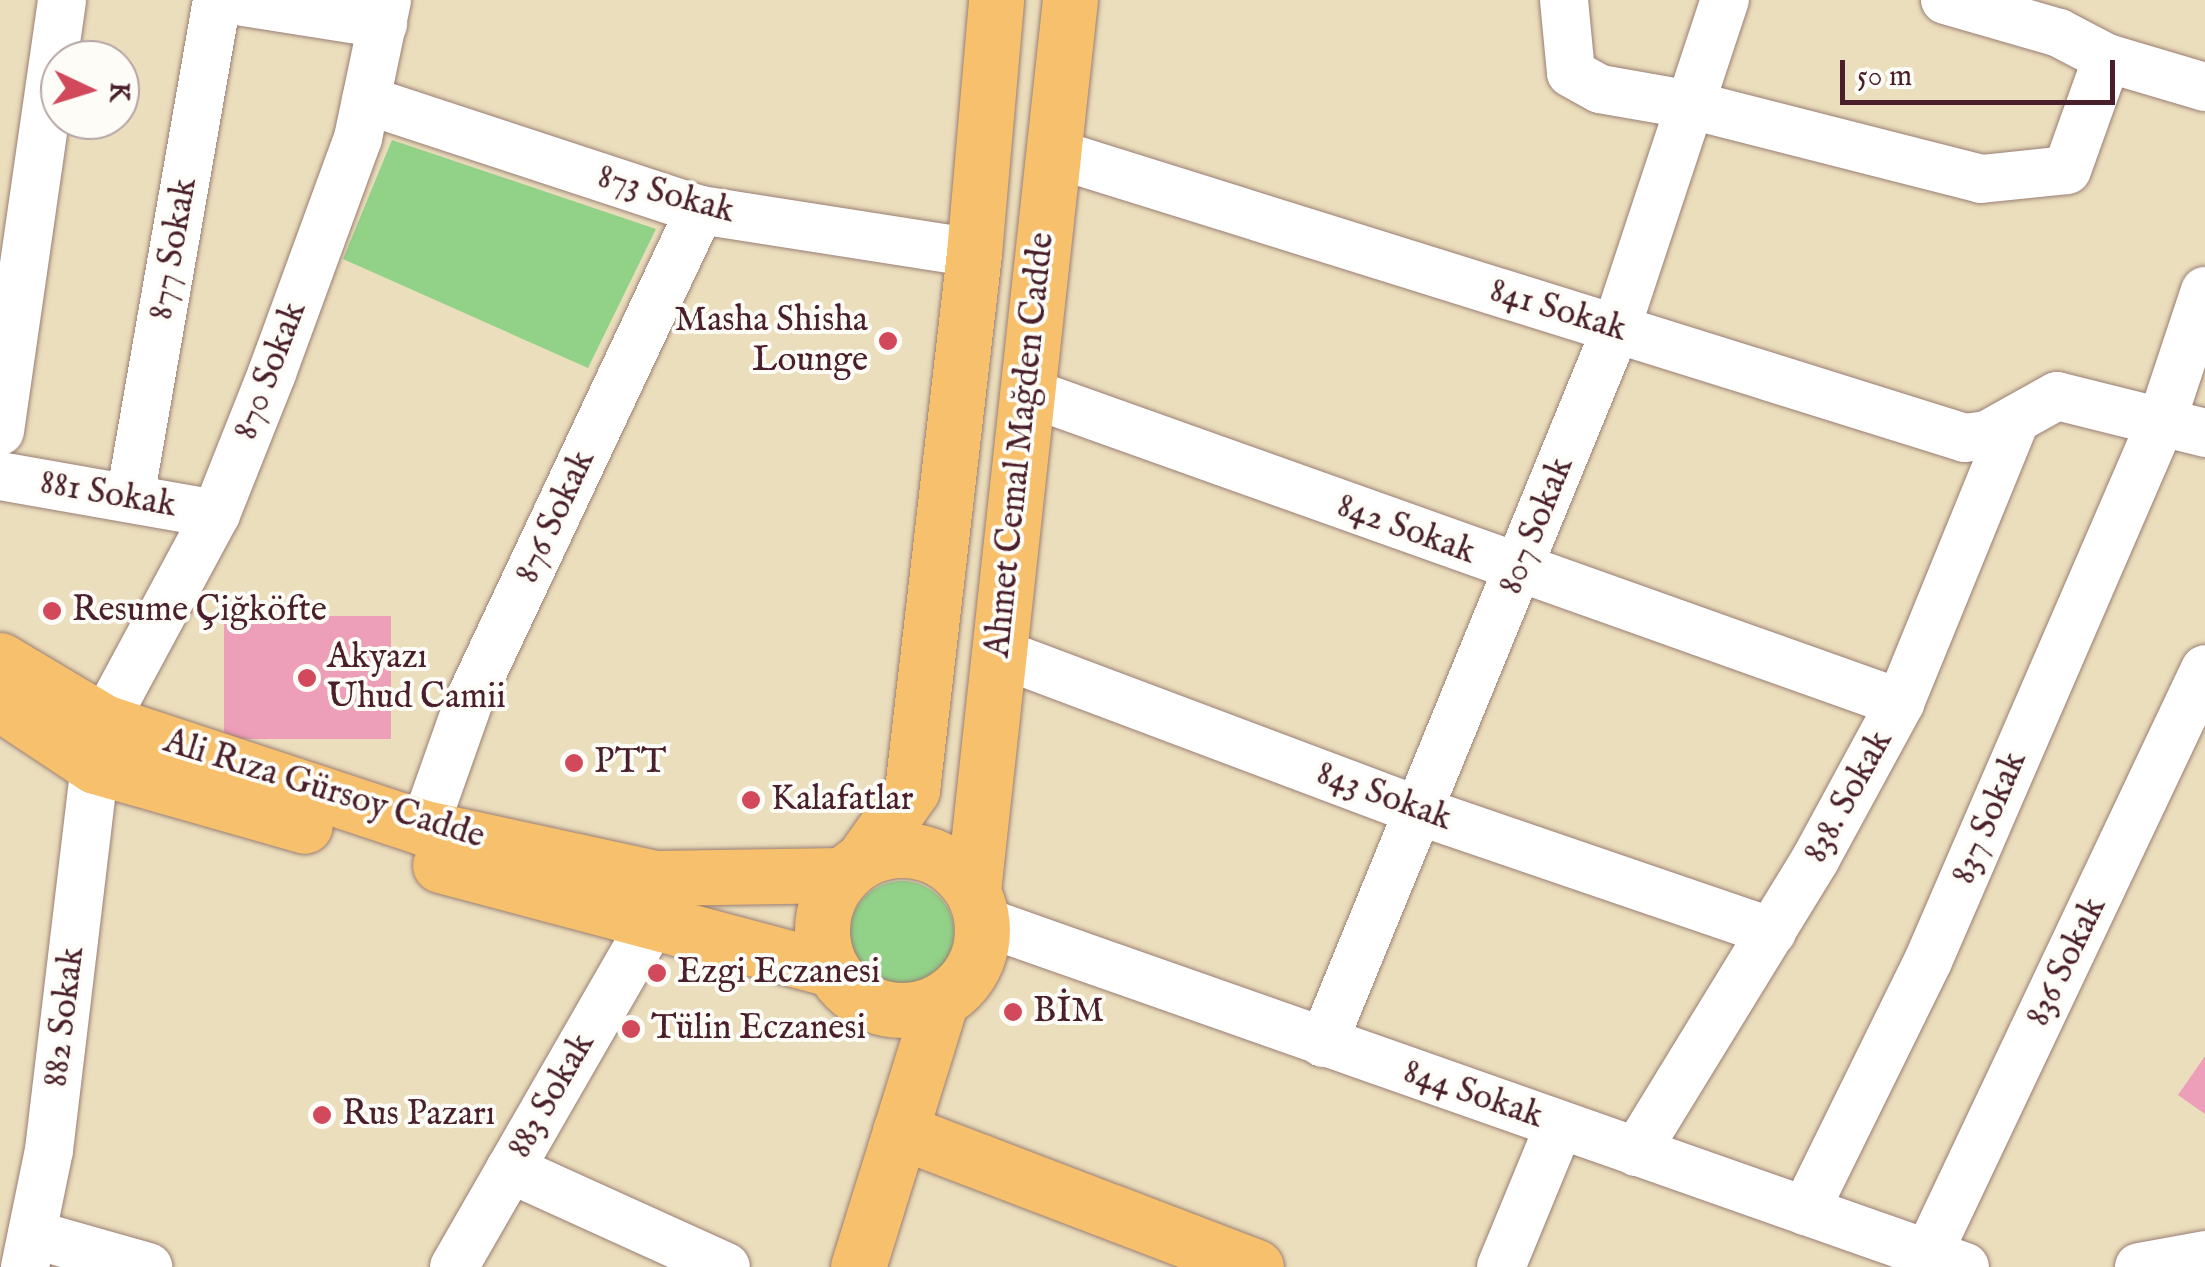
<!DOCTYPE html>
<meta charset="utf-8">
<style>
body{margin:0}
#map{position:relative;width:2205px;height:1267px;overflow:hidden;background:#ebdebc;font-family:"IM FELL English",serif}
div>[style]{position:absolute}
.green>*{inset:0;background:#92d188}
.round{border-radius:50%}
.building>*{inset:0;background:#ed9eb9;transform-origin:0 0}
.roads{filter:drop-shadow(0 0 2px #9a7e74) drop-shadow(0 0 2px #9a7e74)}
.minor>*{height:48px;margin:-24px;padding:0 24px;transform-origin:24px;border-radius:24px;background:#fff}
.major>*{height:55px;margin:-27.5px;padding:0 27.5px;transform-origin:27.5px;border-radius:27.5px;background:#f7c06c}
.major>.ring{margin:-27.5px;padding:0;box-sizing:content-box;background:none;border:55px solid #f7c06c;border-radius:50%}
.dots>*{width:28px;height:28px;translate:-50% -50%;box-sizing:border-box;border:5px solid #fdfcf7;border-radius:50%}
span{translate:-50% -50%;white-space:nowrap;text-align:center;line-height:1.15;-webkit-text-stroke:8px #fdfcf7;paint-order:stroke}
.street-label{font-size:35px;color:#4a1f2b}
.poi-label{font-size:35px;color:#4a1f2b}
.right{translate:-100% -50%;text-align:right}
.left{translate:0 -50%;text-align:left}
.north{position:absolute;left:40px;top:40px;width:100px;height:100px;box-sizing:border-box;background:#fdfcf7;border:2px solid #b5a4a5;border-radius:50%;rotate:94deg;font-size:28px;font-weight:700;line-height:40px;text-align:center;color:#4a1f2b}
.north::after{content:'';display:block;margin:auto;width:35px;height:45px;background:#d1495b;clip-path:polygon(50% 0,100% 100%,50% 72%,0 100%)}
.scale{position:absolute;left:1840px;top:60px;width:275px;height:45px;box-sizing:border-box;border:5px solid #4a1f2b;border-top:0;padding-left:12px;font-size:30px;line-height:35px;white-space:nowrap;color:#4a1f2b;-webkit-text-stroke:8px #fdfcf7;paint-order:stroke}
</style>
<div id="map">
<div class="green">
<div style="clip-path:polygon(392px 140px,656px 229px,588px 368px,343px 259px)"></div>
<div class="round" style="left:850px;top:881px;width:104px;height:104px"></div>
</div>
<div class="building">
<div style="left:224px;top:616px;width:167px;height:123px"></div>
<div style="clip-path:polygon(2205px 1056px,2205px 1114px,2178px 1095px)"></div>
</div>
<div class="roads">
<div class="minor">
<div style="left:231px;top:0;width:154px;rotate:9deg"></div>
<div style="left:1564px;top:0;width:73px;rotate:84.5deg"></div>
<div style="left:1571px;top:73px;width:33px;rotate:29deg"></div>
<div style="left:1600px;top:89px;width:92px;rotate:10deg"></div>
<div style="left:1691px;top:105px;width:299px;rotate:14.3deg"></div>
<div style="left:1981px;top:179px;width:86px;rotate:-6deg"></div>
<div style="left:2067px;top:170px;width:119px;rotate:-70.3deg"></div>
<div style="left:1945px;top:0;width:119px;rotate:16.1deg"></div>
<div style="left:2059px;top:33px;width:54px;rotate:27.5deg"></div>
<div style="left:2107px;top:58px;width:102px;rotate:16.5deg"></div>
<div style="left:366px;top:100px;width:352px;rotate:18.2deg"></div>
<div style="left:700px;top:210px;width:277px;rotate:8.9deg"></div>
<div style="left:1053px;top:153px;width:955px;rotate:17.35deg"></div>
<div style="left:1965px;top:438px;width:22px;rotate:-8deg"></div>
<div style="left:1987px;top:435px;width:80px;rotate:-29.1deg"></div>
<div style="left:2057px;top:396px;width:153px;rotate:14deg"></div>
<div style="left:1027px;top:392px;width:927px;rotate:19.61deg"></div>
<div style="left:0;top:431px;width:435px;rotate:-81.8deg"></div>
<div style="left:0;top:476px;width:219px;rotate:10deg"></div>
<div style="left:130px;top:498px;width:506px;rotate:-80.09deg"></div>
<div style="left:999px;top:653px;width:452px;rotate:20.6deg"></div>
<div style="left:1422px;top:812px;width:370px;rotate:18.9deg"></div>
<div style="left:104px;top:722px;width:236px;rotate:-61.7deg"></div>
<div style="left:216px;top:514px;width:152px;rotate:-68.3deg"></div>
<div style="left:272px;top:373px;width:250px;rotate:-69.9deg"></div>
<div style="left:358px;top:138px;width:141px;rotate:-78.1deg"></div>
<div style="left:424px;top:828px;width:135px;rotate:-70.5deg"></div>
<div style="left:469px;top:701px;width:543px;rotate:-64.8deg"></div>
<div style="left:982px;top:921px;width:1042px;rotate:19.39deg"></div>
<div style="left:1323px;top:1043px;width:772px;rotate:-67.69deg"></div>
<div style="left:1616px;top:329px;width:347px;rotate:-71.7deg"></div>
<div style="left:1636px;top:1152px;width:345px;rotate:-58.5deg"></div>
<div style="left:1816px;top:858px;width:176px;rotate:-61.5deg"></div>
<div style="left:1900px;top:703px;width:307px;rotate:-67.8deg"></div>
<div style="left:510px;top:1169px;width:237px;rotate:24.4deg"></div>
<div style="left:1805px;top:1211px;width:279px;rotate:-63.8deg"></div>
<div style="left:1928px;top:961px;width:589px;rotate:-66.61deg"></div>
<div style="left:2162px;top:420px;width:136px;rotate:-71.6deg"></div>
<div style="left:32px;top:1234px;width:121px;rotate:15.9deg"></div>
<div style="left:1928px;top:1254px;width:647px;rotate:-64.66deg"></div>
<div style="left:25px;top:1267px;width:119px;rotate:-78.4deg"></div>
<div style="left:49px;top:1150px;width:387px;rotate:-83.2deg"></div>
<div style="left:454px;top:1267px;width:393px;rotate:-60.1deg"></div>
<div style="left:1501px;top:1267px;width:152px;rotate:-67.6deg"></div>
<div style="left:2139px;top:1267px;width:67px;rotate:-10.3deg"></div>
</div>
<div class="major">
<div style="left:0;top:660px;width:121px;rotate:30.8deg"></div>
<div style="left:104px;top:722px;width:337px;rotate:18.3deg"></div>
<div style="left:424px;top:828px;width:237px;rotate:12.2deg"></div>
<div style="left:656px;top:878px;width:187px;rotate:-0.9deg"></div>
<div style="left:0;top:703px;width:114px;rotate:33.6deg"></div>
<div style="left:95px;top:766px;width:218px;rotate:15.9deg"></div>
<div class="ring" style="left:822px;top:850px;width:105px;height:105px"></div>
<div style="left:863px;top:859px;width:85px;rotate:-54.6deg"></div>
<div style="left:912px;top:790px;width:541px;rotate:-83.41deg"></div>
<div style="left:974px;top:253px;width:254px;rotate:-85deg"></div>
<div style="left:440px;top:865px;width:405px;rotate:14.9deg"></div>
<div style="left:973px;top:891px;width:896px;rotate:-83.79deg"></div>
<div style="left:900px;top:1131px;width:381px;rotate:20.9deg"></div>
<div style="left:858px;top:1267px;width:279px;rotate:-72.7deg"></div>
</div>
</div>
<div class="dots">
<div style="left:888px;top:341px;background:#d1495b"></div>
<div style="left:52px;top:611px;background:#d1495b"></div>
<div style="left:307px;top:678px;background:#d1495b"></div>
<div style="left:574px;top:763px;background:#d1495b"></div>
<div style="left:751px;top:800px;background:#d1495b"></div>
<div style="left:657px;top:973px;background:#d1495b"></div>
<div style="left:1013px;top:1012px;background:#d1495b"></div>
<div style="left:631px;top:1029px;background:#d1495b"></div>
<div style="left:322px;top:1115px;background:#d1495b"></div>
</div>
<div class="street-label">
<span style="left:666px;top:195px;rotate:15deg">873 Sokak</span>
<span style="left:174px;top:249px;rotate:-80deg">877 Sokak</span>
<span style="left:1558px;top:311px;rotate:17deg">841 Sokak</span>
<span style="left:271px;top:371px;rotate:-69deg">870 Sokak</span>
<span style="left:1021px;top:445px;rotate:-84deg">Ahmet Cemal Mağden Cadde</span>
<span style="left:108px;top:495px;rotate:10deg">881 Sokak</span>
<span style="left:556px;top:517px;rotate:-65deg">876 Sokak</span>
<span style="left:1537px;top:526px;rotate:-68deg">807 Sokak</span>
<span style="left:1406px;top:530px;rotate:20deg">842 Sokak</span>
<span style="left:324px;top:790px;rotate:17deg">Ali Rıza Gürsoy Cadde</span>
<span style="left:1384px;top:797px;rotate:20deg">843 Sokak</span>
<span style="left:1849px;top:797px;rotate:-61deg">838. Sokak</span>
<span style="left:1990px;top:818px;rotate:-67deg">837 Sokak</span>
<span style="left:2067px;top:962px;rotate:-64deg">836 Sokak</span>
<span style="left:65px;top:1017px;rotate:-83deg">882 Sokak</span>
<span style="left:1473px;top:1095px;rotate:19deg">844 Sokak</span>
<span style="left:552px;top:1096px;rotate:-60deg">883 Sokak</span>
</div>
<div class="poi-label">
<span class="right" style="left:868px;top:341px">Masha Shisha<br>Lounge</span>
<span class="left" style="left:72px;top:611px">Resume Çiğköfte</span>
<span class="left" style="left:327px;top:678px">Akyazı<br>Uhud Camii</span>
<span class="left" style="left:594px;top:763px">PTT</span>
<span class="left" style="left:771px;top:800px">Kalafatlar</span>
<span class="left" style="left:677px;top:973px">Ezgi Eczanesi</span>
<span class="left" style="left:1033px;top:1012px">BİM</span>
<span class="left" style="left:651px;top:1029px">Tülin Eczanesi</span>
<span class="left" style="left:342px;top:1115px">Rus Pazarı</span>
</div>
<div class="north">K</div>
<div class="scale">50 m</div>
</div>
